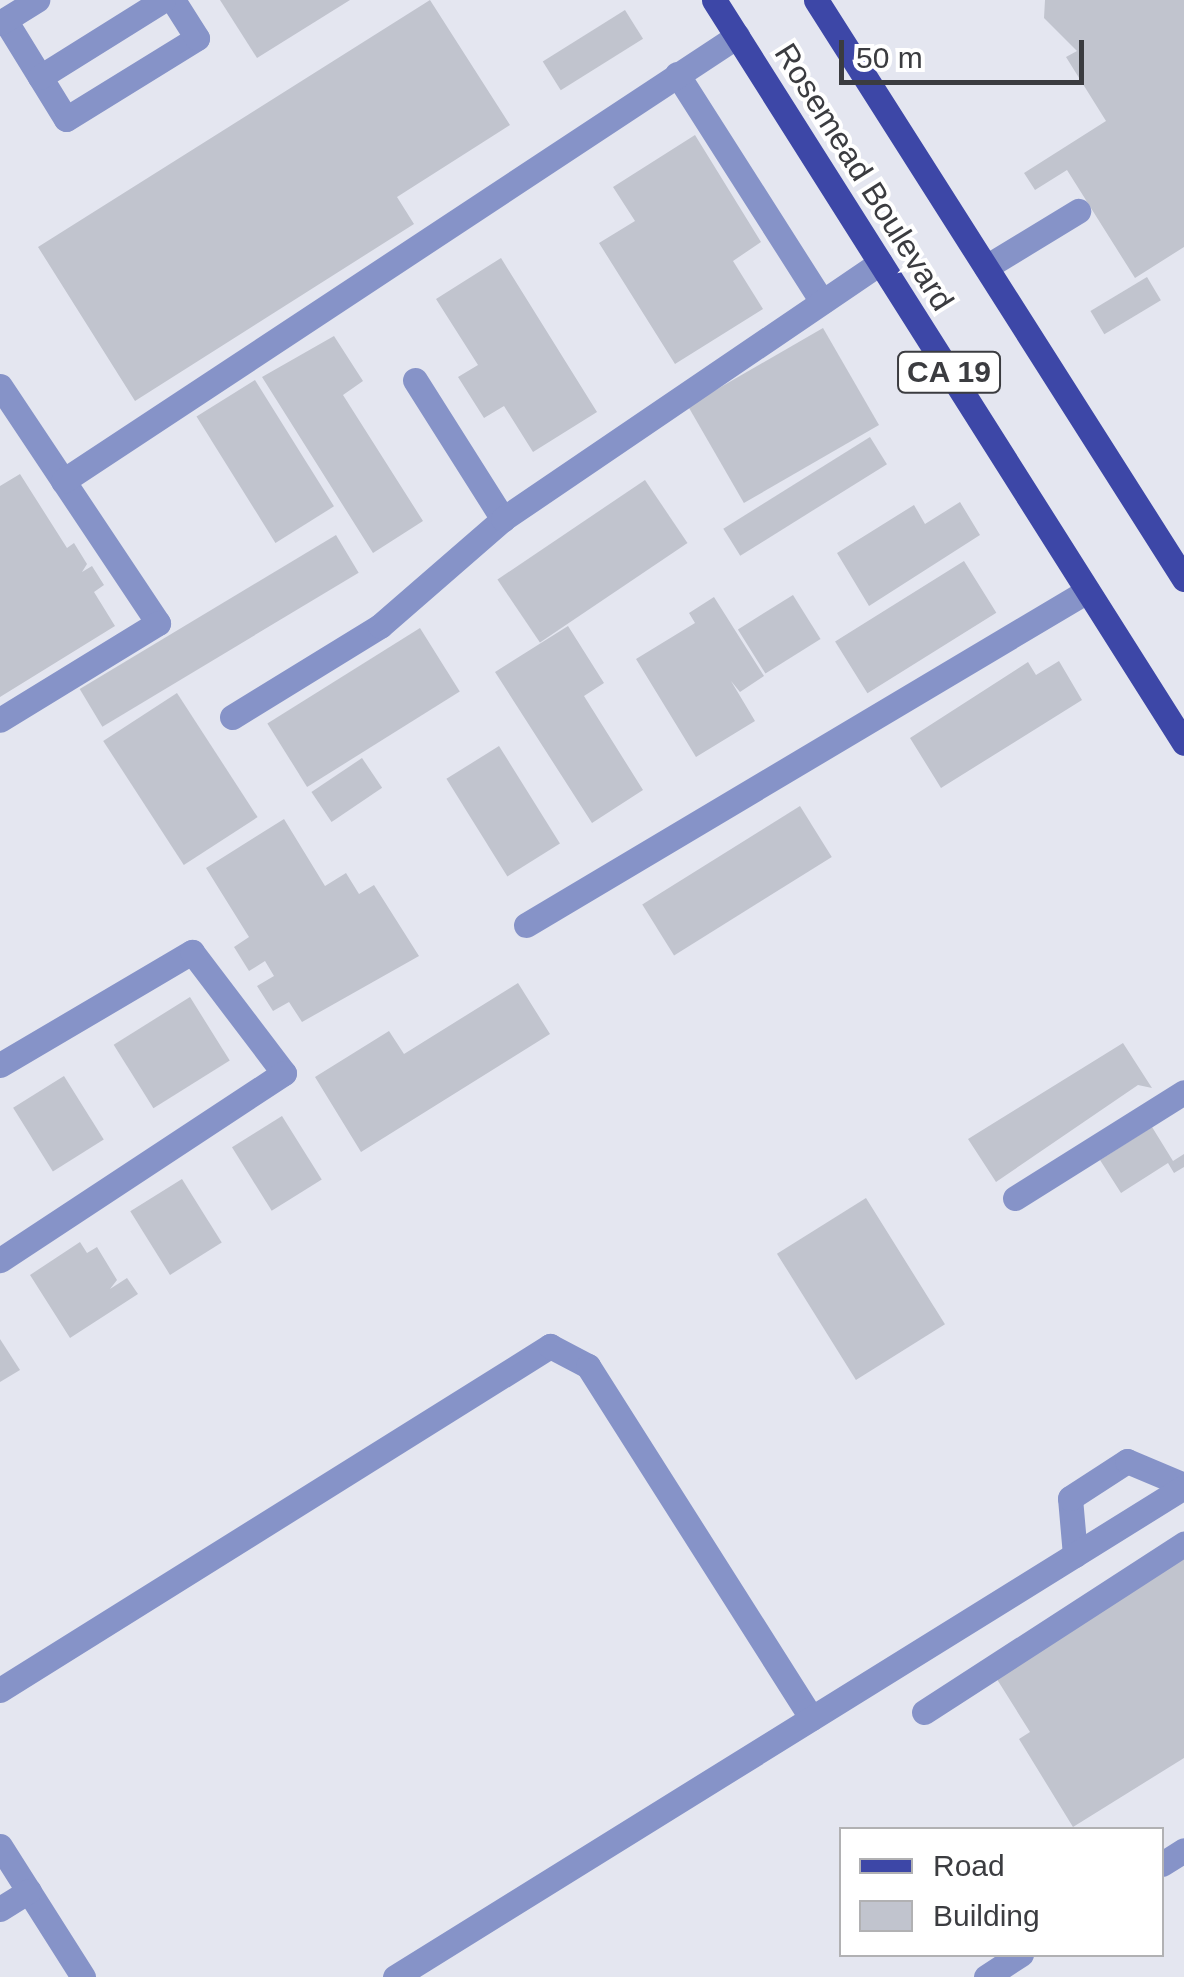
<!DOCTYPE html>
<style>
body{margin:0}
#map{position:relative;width:1184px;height:1977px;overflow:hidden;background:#e4e6f0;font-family:Arial,sans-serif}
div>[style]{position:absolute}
.building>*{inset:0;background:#c1c4ce;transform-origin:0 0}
.minor>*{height:25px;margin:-12.5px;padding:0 12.5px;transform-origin:12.5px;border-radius:12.5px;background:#8693c8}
.major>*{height:25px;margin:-12.5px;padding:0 12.5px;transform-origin:12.5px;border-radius:12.5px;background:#3d47a7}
span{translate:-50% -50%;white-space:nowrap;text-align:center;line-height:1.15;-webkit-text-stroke:8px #fff;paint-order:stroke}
.shield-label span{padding:2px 8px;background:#fff;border:2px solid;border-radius:8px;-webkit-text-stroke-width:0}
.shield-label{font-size:30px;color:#3b3c40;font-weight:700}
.street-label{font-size:32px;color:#3b3c40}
.legend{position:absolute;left:839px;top:1827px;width:325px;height:130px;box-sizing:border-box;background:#fff;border:2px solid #b1b1b3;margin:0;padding:12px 18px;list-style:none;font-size:30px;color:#3b3c40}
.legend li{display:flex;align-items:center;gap:20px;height:50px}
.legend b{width:50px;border:2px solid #b1b1b3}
.scale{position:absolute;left:839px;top:40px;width:245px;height:45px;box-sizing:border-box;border:5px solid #3b3c40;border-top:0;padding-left:12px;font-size:30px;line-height:35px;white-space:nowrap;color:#3b3c40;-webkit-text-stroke:8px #fff;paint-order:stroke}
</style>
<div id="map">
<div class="building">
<div style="clip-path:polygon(220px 0,350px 0,257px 58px)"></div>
<div style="clip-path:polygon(430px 0,510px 125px,397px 197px,414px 224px,135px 401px,38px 247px)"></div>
<div style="clip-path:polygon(1045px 0,1184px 0,1184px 247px,1135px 278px,1067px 170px,1035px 190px,1024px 173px,1106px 121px,1066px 57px,1077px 51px,1044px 18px)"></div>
<div style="left:625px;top:10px;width:34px;height:97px;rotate:58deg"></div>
<div style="clip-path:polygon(695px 135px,761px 242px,733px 261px,763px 309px,675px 364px,599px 243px,635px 221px,613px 187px)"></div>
<div style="clip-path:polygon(501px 258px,597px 412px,533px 452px,504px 406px,484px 418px,458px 377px,478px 365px,436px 299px)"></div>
<div style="left:1147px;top:277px;width:27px;height:66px;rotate:59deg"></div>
<div style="left:823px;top:328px;width:112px;height:156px;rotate:60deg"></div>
<div style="clip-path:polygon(334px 336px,363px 381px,343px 395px,423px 521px,373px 553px,262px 377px)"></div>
<div style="left:255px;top:380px;width:149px;height:69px;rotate:58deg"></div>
<div style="left:870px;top:437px;width:32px;height:173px;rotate:58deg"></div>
<div style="clip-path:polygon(20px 474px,67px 548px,74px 543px,87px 564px,82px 572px,92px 566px,104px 585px,94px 592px,115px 626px,0 697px,0 486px)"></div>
<div style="left:645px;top:480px;width:76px;height:178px;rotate:56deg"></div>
<div style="clip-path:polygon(960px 502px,980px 535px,869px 606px,837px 553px,914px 505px,925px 524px)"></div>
<div style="left:336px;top:535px;width:44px;height:299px;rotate:59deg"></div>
<div style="left:964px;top:561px;width:61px;height:152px;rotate:58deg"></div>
<div style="left:793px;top:595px;width:52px;height:65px;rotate:58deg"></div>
<div style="clip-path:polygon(714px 597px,764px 676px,740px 692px,731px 681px,755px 721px,696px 757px,636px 659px,695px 623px,689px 613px)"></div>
<div style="clip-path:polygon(568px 626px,604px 683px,584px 696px,643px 790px,592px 823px,495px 672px)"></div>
<div style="left:420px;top:628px;width:75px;height:180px;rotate:58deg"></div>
<div style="clip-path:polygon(1059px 661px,1082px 700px,941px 788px,910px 738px,1028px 662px,1036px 675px)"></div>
<div style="left:177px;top:693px;width:148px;height:88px;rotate:57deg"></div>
<div style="left:499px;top:746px;width:115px;height:62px;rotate:58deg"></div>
<div style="left:362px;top:758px;width:36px;height:61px;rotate:56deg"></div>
<div style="left:800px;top:806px;width:60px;height:186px;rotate:58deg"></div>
<div style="clip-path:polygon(284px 819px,325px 886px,346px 873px,359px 894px,374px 885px,419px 956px,302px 1022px,289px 1002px,273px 1011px,257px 986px,274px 976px,265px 961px,249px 971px,234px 947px,249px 937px,206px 868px)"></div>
<div style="clip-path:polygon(518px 983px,550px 1034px,361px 1152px,315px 1077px,389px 1031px,404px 1054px)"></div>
<div style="left:190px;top:997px;width:75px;height:90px;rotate:58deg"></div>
<div style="clip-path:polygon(1123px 1043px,1152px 1088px,1138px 1085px,996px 1182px,968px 1139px)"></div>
<div style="left:64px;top:1076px;width:75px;height:60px;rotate:58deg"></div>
<div style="left:282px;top:1116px;width:75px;height:59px;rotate:58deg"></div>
<div style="clip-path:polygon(1152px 1127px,1173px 1161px,1184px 1154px,1184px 1167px,1174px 1173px,1168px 1163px,1121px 1193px,1100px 1160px)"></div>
<div style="left:182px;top:1179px;width:75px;height:61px;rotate:58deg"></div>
<div style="left:866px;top:1198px;width:149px;height:105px;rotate:58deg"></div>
<div style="clip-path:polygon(80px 1242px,87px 1253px,97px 1247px,117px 1280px,110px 1289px,127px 1278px,138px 1294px,70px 1338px,30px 1275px)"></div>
<div style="clip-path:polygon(0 1339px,20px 1370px,0 1382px)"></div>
<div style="clip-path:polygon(1184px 1551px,1184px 1758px,1073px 1827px,1019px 1739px,1030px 1732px,993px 1673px)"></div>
</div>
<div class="minor">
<div style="left:5px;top:20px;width:116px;rotate:58.4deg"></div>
<div style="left:66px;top:119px;width:154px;rotate:-31.7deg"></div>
<div style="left:197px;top:38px;width:45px;rotate:-122.3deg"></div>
<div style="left:0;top:23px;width:44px;rotate:-31.9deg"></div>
<div style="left:677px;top:74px;width:270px;rotate:57.5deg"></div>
<div style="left:40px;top:77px;width:145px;rotate:-32deg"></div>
<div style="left:986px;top:267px;width:108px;rotate:-31.3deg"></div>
<div style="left:415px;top:380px;width:165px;rotate:57.7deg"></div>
<div style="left:0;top:386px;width:285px;rotate:56.3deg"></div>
<div style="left:158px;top:623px;width:185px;rotate:148.5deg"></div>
<div style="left:63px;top:481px;width:808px;rotate:-33.43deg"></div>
<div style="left:232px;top:717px;width:174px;rotate:-31.6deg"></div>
<div style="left:380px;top:626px;width:163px;rotate:-41deg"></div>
<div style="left:503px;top:519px;width:456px;rotate:-34.2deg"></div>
<div style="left:526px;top:925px;width:653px;rotate:-30.77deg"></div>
<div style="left:0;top:1065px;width:223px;rotate:-30.5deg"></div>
<div style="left:192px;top:952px;width:152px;rotate:52.8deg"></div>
<div style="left:284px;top:1073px;width:340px;rotate:146.6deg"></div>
<div style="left:1015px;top:1198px;width:199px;rotate:-32.1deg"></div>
<div style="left:1075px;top:1555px;width:57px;rotate:-95deg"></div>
<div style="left:1070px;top:1498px;width:68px;rotate:-33deg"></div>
<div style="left:1127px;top:1461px;width:62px;rotate:22.8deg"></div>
<div style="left:0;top:1690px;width:649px;rotate:-32.02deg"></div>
<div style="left:550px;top:1346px;width:43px;rotate:27.8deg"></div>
<div style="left:588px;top:1366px;width:417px;rotate:57.6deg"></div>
<div style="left:924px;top:1712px;width:310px;rotate:-32.9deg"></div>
<div style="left:0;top:1846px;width:155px;rotate:57.6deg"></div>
<div style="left:1162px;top:1864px;width:26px;rotate:-32deg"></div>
<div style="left:0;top:1909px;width:34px;rotate:-32deg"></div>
<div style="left:395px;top:1977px;width:929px;rotate:-31.84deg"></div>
<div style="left:986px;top:1977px;width:42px;rotate:-33.3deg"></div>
</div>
<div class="major">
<div style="left:714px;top:0;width:879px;rotate:57.68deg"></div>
<div style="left:816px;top:0;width:686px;rotate:57.56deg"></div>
</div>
<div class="shield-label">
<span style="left:949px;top:372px">CA 19</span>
</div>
<div class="street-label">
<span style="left:864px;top:177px;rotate:58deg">Rosemead Boulevard</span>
</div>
<ul class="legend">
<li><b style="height:12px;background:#3d47a7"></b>Road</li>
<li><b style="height:28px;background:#c1c4ce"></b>Building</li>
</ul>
<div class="scale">50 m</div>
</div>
